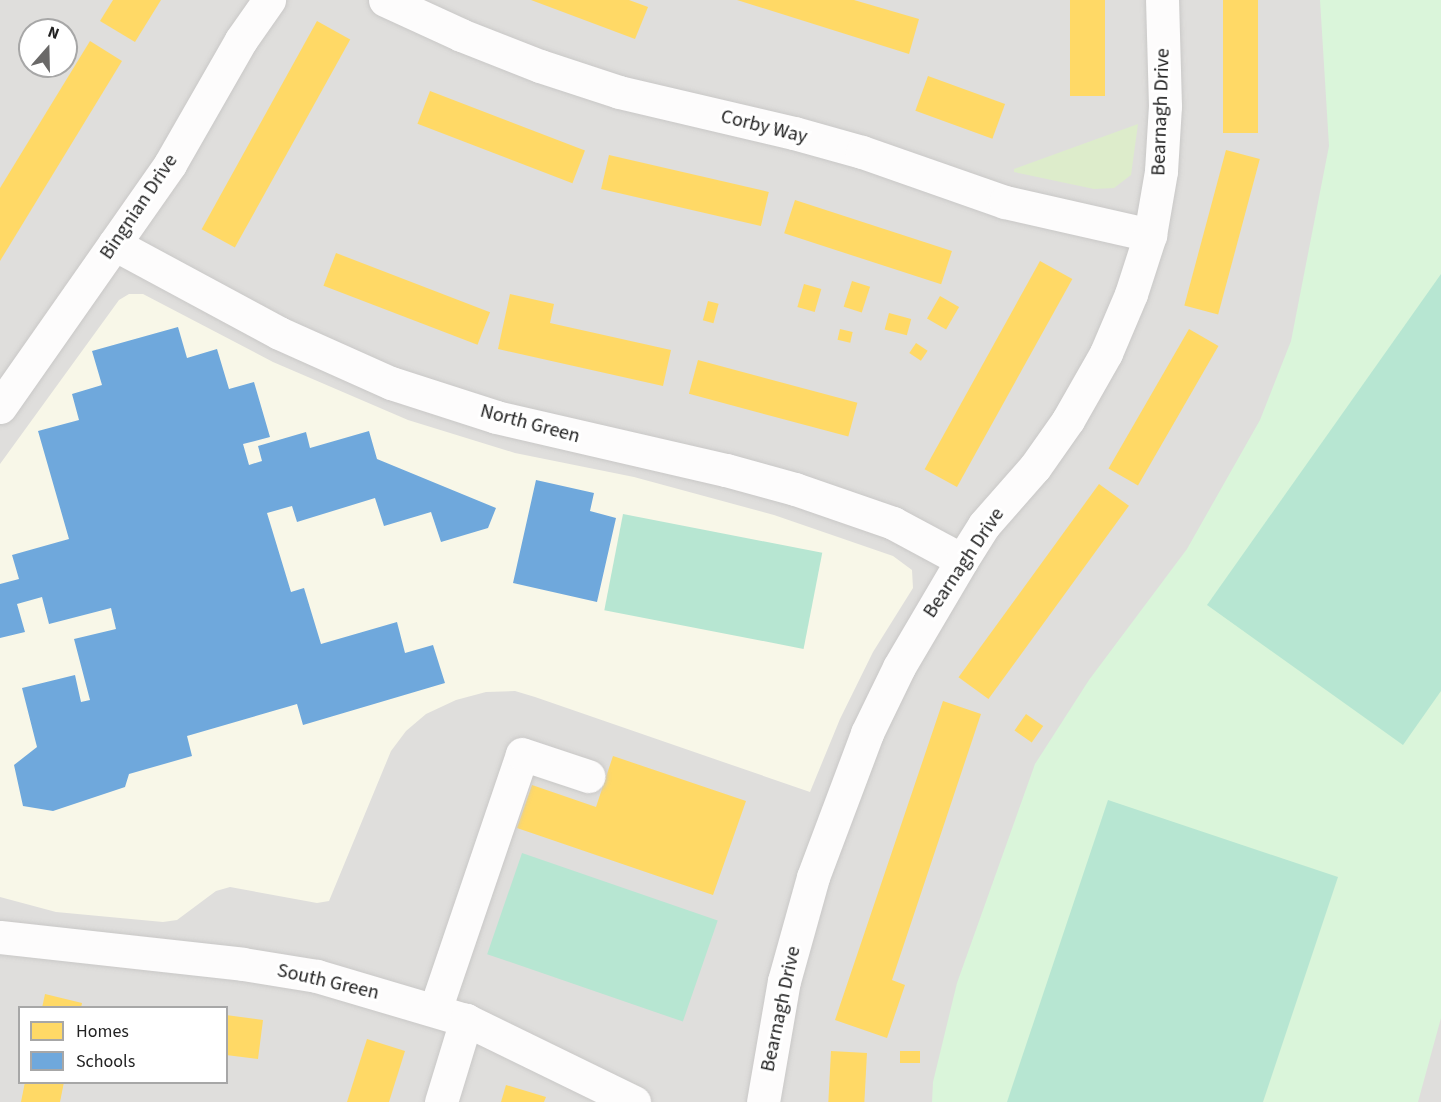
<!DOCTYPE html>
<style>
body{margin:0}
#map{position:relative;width:1441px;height:1102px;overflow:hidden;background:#f0eeeb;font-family:"Source Sans 3",sans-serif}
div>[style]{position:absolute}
.residential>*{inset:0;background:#dfdedc}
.education>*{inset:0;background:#f8f7e8}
.grass>*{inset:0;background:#ddeccb}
.park>*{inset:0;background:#daf5da}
.pitch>*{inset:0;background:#b7e6d2;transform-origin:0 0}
.homes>*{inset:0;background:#ffd966;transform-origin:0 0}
.schools>*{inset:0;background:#6fa8dc}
.roads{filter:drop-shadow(0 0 2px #c9c8c7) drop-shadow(0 0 2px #c9c8c7)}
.minor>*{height:33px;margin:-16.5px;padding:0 16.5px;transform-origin:16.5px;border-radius:16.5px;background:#fdfcfc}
span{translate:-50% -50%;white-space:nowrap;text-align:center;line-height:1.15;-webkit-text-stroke:6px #fff;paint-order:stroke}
.street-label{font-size:20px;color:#222}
.legend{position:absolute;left:18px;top:1006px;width:210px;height:78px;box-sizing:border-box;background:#fff;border:2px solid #a7a7a7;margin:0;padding:8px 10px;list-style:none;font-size:18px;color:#222}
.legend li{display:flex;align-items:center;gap:12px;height:30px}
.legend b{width:30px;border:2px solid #a7a7a7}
.north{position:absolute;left:18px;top:18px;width:60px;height:60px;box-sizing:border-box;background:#fff;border:2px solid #a7a7a7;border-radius:50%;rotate:20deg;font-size:16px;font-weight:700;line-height:24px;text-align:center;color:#222}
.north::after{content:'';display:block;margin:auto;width:21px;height:27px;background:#6a6968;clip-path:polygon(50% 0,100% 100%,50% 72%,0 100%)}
</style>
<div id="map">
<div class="residential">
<div style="clip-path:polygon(evenodd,0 0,1441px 0,1441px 1102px,0 1102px,0 0,30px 30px,66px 30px,66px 66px,30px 66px,30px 30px,0 0,20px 1008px,226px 1008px,226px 1082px,20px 1082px,20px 1008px)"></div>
</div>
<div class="education">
<div style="clip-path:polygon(129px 294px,143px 294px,273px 362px,408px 420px,515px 453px,634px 477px,774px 515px,893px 556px,912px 570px,913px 588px,873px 652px,840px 719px,810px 792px,535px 697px,515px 691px,486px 692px,456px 700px,426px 714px,406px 731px,391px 751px,329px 901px,317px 903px,230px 887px,216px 891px,177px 920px,163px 922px,56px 912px,0 897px,0 464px,119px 300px)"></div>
</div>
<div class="grass">
<div style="clip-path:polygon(1138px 124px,1131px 175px,1114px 188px,1094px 189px,1014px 172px,1014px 169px)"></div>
</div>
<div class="park">
<div style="clip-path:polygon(1320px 0,1441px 0,1441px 1018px,1418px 1102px,932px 1102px,933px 1082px,957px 983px,1035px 764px,1089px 680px,1187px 549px,1260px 420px,1291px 341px,1329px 146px)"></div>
</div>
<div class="pitch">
<div style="clip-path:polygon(1441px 274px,1441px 691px,1403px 745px,1207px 605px)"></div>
<div style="left:623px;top:514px;width:203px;height:98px;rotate:11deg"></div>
<div style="clip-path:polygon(1108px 800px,1338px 877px,1263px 1102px,1007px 1102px)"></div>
<div style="left:522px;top:853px;width:207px;height:107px;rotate:19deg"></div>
</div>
<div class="homes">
<div style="clip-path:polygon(113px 0,161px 0,135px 42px,100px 21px)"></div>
<div style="clip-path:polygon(531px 0,629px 0,648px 7px,635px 39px)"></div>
<div style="clip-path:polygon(737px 0,854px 0,919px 19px,909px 54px)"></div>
<div style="left:1070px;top:0;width:35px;height:96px"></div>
<div style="left:1223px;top:0;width:35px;height:133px"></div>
<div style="left:317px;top:21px;width:38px;height:238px;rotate:29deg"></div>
<div style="clip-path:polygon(90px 41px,122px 61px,0 261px,0 188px)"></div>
<div style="left:928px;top:76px;width:82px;height:37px;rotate:20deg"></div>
<div style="left:430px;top:91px;width:166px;height:35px;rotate:21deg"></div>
<div style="left:1226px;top:150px;width:35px;height:161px;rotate:15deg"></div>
<div style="left:609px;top:155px;width:164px;height:35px;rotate:13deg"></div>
<div style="left:795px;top:200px;width:165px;height:35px;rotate:18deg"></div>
<div style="left:336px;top:253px;width:165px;height:35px;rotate:21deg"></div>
<div style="left:1040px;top:261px;width:37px;height:238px;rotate:29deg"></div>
<div style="left:852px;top:281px;width:19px;height:27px;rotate:18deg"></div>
<div style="left:804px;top:284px;width:18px;height:24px;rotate:16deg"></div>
<div style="clip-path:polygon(510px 294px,554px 304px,550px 323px,671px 350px,663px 386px,498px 349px)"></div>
<div style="left:940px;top:296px;width:22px;height:26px;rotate:30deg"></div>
<div style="left:708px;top:301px;width:11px;height:20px;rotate:15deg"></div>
<div style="left:889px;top:313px;width:23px;height:17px;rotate:15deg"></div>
<div style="left:840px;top:329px;width:13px;height:11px;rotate:13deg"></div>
<div style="left:1189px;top:329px;width:34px;height:161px;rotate:30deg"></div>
<div style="left:916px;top:343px;width:14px;height:12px;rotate:34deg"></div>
<div style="left:698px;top:360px;width:165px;height:35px;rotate:15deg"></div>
<div style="left:1099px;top:484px;width:37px;height:239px;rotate:36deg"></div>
<div style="clip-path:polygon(943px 701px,981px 714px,892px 980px,905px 985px,887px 1038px,835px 1020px)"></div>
<div style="left:1026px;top:714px;width:21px;height:20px;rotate:35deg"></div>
<div style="clip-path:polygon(613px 756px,746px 801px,713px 895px,517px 828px,532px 785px,596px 807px)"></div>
<div style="clip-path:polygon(45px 994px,82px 1003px,81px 1008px,42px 1008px)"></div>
<div style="clip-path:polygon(226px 1015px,263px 1020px,258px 1059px,226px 1055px)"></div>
<div style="clip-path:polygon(367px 1039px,405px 1051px,389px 1102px,347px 1102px)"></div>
<div style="left:831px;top:1051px;width:36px;height:51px;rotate:3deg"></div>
<div style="left:900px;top:1051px;width:20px;height:12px"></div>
<div style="clip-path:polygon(25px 1082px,64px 1082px,60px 1102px,21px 1102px)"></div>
<div style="clip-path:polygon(506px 1085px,546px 1097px,544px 1102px,501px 1102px)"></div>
</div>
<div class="schools">
<div style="clip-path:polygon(178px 327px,187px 358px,217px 349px,229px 389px,254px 382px,270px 437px,243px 444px,249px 465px,262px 461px,258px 446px,306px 432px,310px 448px,369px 431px,377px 459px,496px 508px,488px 528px,441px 542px,431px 512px,384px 526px,375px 498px,297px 522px,292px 506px,267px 513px,291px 592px,304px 588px,321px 644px,397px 622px,405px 653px,433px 645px,445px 683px,303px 725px,297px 704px,187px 736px,192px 756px,129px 774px,125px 787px,53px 811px,23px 806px,14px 765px,37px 747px,22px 688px,75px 675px,81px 702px,90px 700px,74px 639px,116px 629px,111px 608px,49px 624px,42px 597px,17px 604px,25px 632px,0 638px,0 584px,19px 579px,12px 555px,69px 539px,38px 431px,79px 420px,72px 394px,102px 385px,92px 351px)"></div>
<div style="clip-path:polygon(536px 480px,594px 493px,590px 511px,616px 518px,597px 602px,513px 583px)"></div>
</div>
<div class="roads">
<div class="minor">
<div style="left:385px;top:0;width:84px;rotate:24.7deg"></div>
<div style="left:461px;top:35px;width:85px;rotate:21.4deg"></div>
<div style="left:540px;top:66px;width:83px;rotate:18.2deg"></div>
<div style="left:619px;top:92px;width:180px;rotate:13.2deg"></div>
<div style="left:794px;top:133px;width:71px;rotate:15.6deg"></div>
<div style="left:862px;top:152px;width:151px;rotate:19.3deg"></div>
<div style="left:1005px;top:202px;width:149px;rotate:12.8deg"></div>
<div style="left:114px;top:244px;width:187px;rotate:28.3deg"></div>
<div style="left:279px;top:333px;width:123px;rotate:24.1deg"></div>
<div style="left:391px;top:383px;width:110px;rotate:17.9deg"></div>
<div style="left:496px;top:417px;width:236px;rotate:13deg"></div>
<div style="left:726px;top:470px;width:72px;rotate:15.4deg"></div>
<div style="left:795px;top:489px;width:104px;rotate:19.1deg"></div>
<div style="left:893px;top:523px;width:78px;rotate:28.2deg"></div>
<div style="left:0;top:407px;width:297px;rotate:-55deg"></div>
<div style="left:170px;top:164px;width:143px;rotate:-60.2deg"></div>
<div style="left:241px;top:40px;width:49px;rotate:-55deg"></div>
<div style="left:0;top:937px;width:244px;rotate:6.3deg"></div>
<div style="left:243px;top:964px;width:75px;rotate:9.2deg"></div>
<div style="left:317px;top:976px;width:155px;rotate:16.5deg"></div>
<div style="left:466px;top:1020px;width:187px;rotate:26deg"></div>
<div style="left:435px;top:1010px;width:270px;rotate:-71.2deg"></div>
<div style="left:522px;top:754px;width:70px;rotate:18.4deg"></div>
<div style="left:441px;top:1102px;width:86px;rotate:-73deg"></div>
<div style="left:763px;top:1102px;width:123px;rotate:-80.2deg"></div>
<div style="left:784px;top:981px;width:108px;rotate:-74.4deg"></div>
<div style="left:813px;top:877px;width:154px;rotate:-69.4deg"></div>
<div style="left:867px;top:733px;width:73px;rotate:-64.1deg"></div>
<div style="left:899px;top:667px;width:124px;rotate:-59.5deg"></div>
<div style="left:962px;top:560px;width:41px;rotate:-57.8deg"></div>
<div style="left:984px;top:525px;width:77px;rotate:-48.7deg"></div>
<div style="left:1035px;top:467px;width:57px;rotate:-54.9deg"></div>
<div style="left:1068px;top:420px;width:77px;rotate:-60.4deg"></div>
<div style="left:1106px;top:353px;width:64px;rotate:-67deg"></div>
<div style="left:1131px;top:294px;width:62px;rotate:-72.1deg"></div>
<div style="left:1150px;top:235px;width:65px;rotate:-80.2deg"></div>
<div style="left:1161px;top:171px;width:65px;rotate:-86.5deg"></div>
<div style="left:1165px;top:106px;width:106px;rotate:-91.6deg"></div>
</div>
</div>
<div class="street-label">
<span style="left:1161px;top:112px;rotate:-88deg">Bearnagh Drive</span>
<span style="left:764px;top:127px;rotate:14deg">Corby Way</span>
<span style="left:139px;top:207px;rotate:-56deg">Bingnian Drive</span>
<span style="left:530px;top:424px;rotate:15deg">North Green</span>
<span style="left:964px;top:563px;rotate:-56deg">Bearnagh Drive</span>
<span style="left:328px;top:982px;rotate:13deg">South Green</span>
<span style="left:781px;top:1009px;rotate:-78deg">Bearnagh Drive</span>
</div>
<ul class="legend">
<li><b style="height:16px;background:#ffd966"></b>Homes</li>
<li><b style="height:16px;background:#6fa8dc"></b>Schools</li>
</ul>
<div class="north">N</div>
</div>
